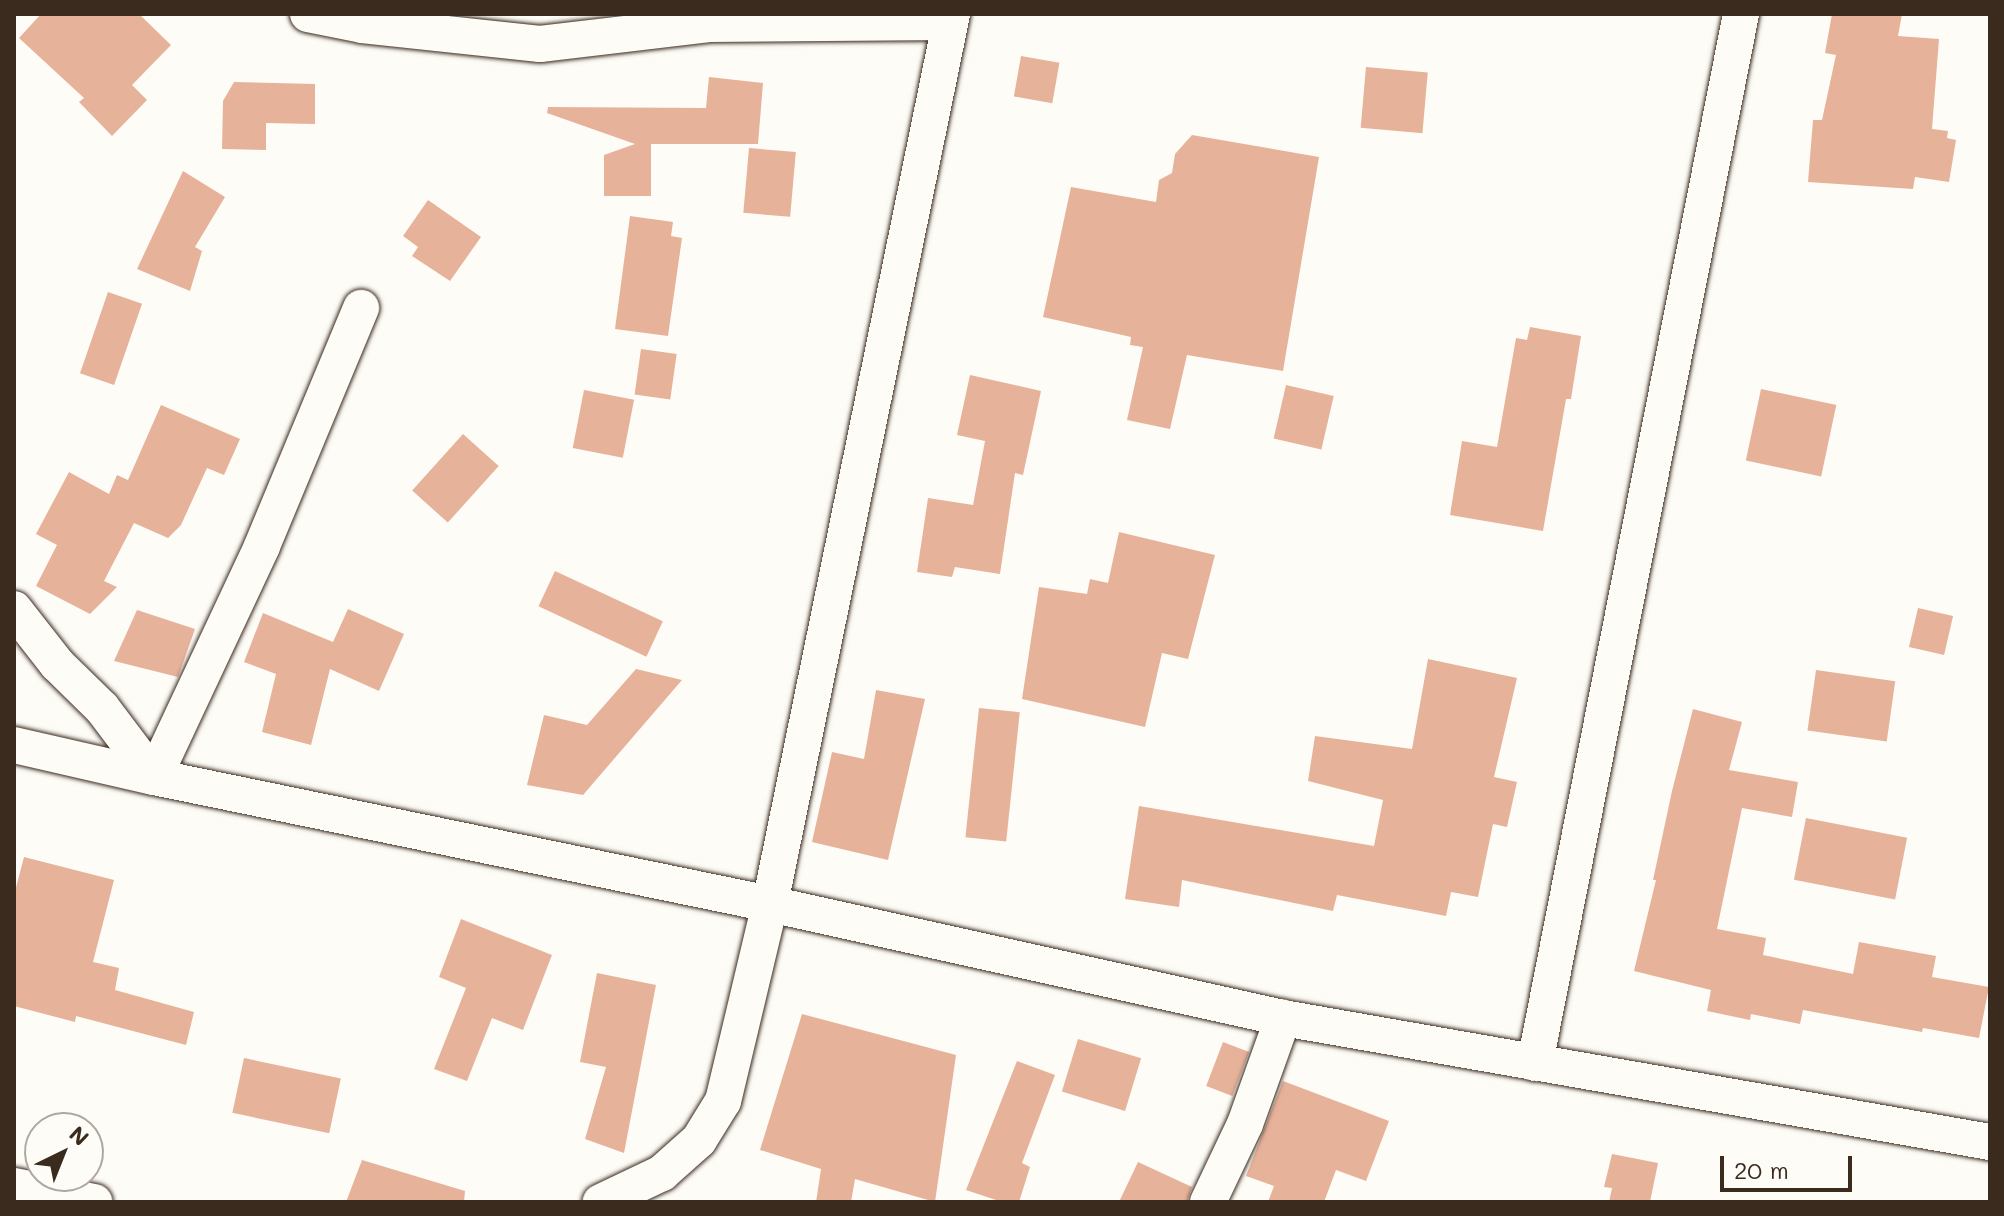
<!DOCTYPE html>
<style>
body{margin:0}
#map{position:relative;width:2004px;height:1216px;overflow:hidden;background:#fdfcf7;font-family:Mali,sans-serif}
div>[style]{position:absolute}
.building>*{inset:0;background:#e7b29a;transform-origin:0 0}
.roads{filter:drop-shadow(0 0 2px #3b2a1e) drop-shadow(0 0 2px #3b2a1e)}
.minor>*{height:36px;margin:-18px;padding:0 18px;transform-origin:18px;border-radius:18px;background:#fdfcf7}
span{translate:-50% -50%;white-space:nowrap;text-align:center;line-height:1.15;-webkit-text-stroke:6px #fdfcf7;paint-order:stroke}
.frame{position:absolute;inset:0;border:16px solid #3b2a1e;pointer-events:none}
.north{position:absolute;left:24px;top:1112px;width:80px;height:80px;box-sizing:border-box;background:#fdfcf7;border:2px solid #afa8a0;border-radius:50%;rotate:43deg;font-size:22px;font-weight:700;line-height:32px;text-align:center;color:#3b2a1e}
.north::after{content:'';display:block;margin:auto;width:28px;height:36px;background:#3b2a1e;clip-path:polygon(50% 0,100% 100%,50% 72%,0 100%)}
.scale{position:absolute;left:1720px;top:1156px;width:132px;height:36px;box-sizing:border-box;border:4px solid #3b2a1e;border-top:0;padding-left:10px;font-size:24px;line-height:28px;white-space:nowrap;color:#3b2a1e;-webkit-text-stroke:6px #fdfcf7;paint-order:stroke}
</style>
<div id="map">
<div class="building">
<div style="clip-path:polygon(41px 14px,139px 14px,171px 45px,132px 85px,147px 100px,112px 136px,79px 102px,84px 98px,19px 38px)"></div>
<div style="clip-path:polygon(1832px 14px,1902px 14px,1898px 36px,1939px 39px,1932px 129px,1948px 131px,1947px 138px,1956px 140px,1949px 182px,1915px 177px,1913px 189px,1808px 182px,1813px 120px,1822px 120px,1836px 55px,1825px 53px)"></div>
<div style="left:1021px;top:56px;width:39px;height:41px;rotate:10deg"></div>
<div style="left:1366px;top:67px;width:62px;height:61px;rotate:5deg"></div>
<div style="clip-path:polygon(709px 77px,763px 83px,758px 144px,651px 144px,651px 196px,604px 196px,604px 155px,635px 144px,547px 113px,548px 107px,706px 108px)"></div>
<div style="clip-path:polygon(234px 82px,315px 84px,315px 124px,266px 123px,266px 150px,222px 149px,223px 101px)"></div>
<div style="clip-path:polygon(1192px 135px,1319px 157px,1283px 371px,1187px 355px,1170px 429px,1127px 420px,1143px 347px,1130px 345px,1131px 337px,1043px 317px,1071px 187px,1156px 202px,1159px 180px,1172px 173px,1175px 154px)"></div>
<div style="left:749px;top:148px;width:47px;height:65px;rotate:5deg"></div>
<div style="clip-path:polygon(183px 171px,225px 197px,195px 247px,202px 251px,190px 291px,137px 269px)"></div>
<div style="clip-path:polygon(428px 200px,481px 237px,450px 281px,412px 256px,418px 247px,403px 236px)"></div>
<div style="clip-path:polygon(630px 216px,673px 222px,671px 236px,682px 238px,668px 336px,615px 329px)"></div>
<div style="left:108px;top:292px;width:36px;height:86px;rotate:19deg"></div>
<div style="clip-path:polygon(1530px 327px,1581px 336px,1571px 399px,1566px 399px,1543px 531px,1450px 515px,1462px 441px,1497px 447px,1516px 338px,1527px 340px)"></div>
<div style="left:641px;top:349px;width:36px;height:46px;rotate:8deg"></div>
<div style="clip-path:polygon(970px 375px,1041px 391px,1023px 475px,1015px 473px,1000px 574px,955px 567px,952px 577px,917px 572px,928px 498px,973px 505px,985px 441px,957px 435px)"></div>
<div style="left:1286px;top:385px;width:49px;height:55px;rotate:13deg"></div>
<div style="left:1761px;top:389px;width:77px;height:73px;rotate:12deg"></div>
<div style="left:584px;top:390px;width:51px;height:59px;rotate:11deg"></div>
<div style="clip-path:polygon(161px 405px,240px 439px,224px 475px,207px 468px,181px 525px,168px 538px,134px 523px,104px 581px,117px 587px,90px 614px,36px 586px,57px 545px,36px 534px,69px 472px,109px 494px,117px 475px,128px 480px)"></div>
<div style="left:463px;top:434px;width:48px;height:76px;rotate:42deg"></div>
<div style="clip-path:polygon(1119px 532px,1215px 555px,1188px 659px,1162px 653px,1145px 727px,1022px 699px,1039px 587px,1087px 594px,1090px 579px,1108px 583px)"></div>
<div style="left:555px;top:571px;width:119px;height:39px;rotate:25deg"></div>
<div style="left:1918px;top:608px;width:36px;height:40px;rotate:13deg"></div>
<div style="clip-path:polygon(348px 609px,404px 634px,379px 691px,330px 669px,311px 745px,262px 732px,276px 674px,244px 662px,263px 613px,333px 642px)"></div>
<div style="clip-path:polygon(137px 610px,195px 629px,178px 677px,114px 661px)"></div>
<div style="clip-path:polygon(1428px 659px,1517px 678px,1494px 777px,1517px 782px,1507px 827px,1493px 824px,1478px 897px,1451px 892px,1446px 916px,1337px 895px,1333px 911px,1182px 880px,1179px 907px,1125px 899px,1139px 806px,1374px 846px,1383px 800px,1308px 781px,1315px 736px,1412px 749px)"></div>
<div style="clip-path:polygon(636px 669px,682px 680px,583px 795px,527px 785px,544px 715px,587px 725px)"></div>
<div style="left:1816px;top:670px;width:80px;height:61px;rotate:8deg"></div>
<div style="clip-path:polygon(876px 690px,925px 699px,888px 860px,812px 842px,832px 752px,864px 759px)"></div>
<div style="left:979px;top:708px;width:41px;height:130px;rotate:6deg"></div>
<div style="clip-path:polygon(1693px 709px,1742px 722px,1729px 770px,1798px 782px,1792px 817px,1742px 808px,1717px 929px,1766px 938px,1763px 955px,1853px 974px,1859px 942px,1936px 956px,1932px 977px,1989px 987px,1979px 1038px,1923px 1028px,1922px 1032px,1803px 1010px,1800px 1024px,1751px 1014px,1750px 1020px,1707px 1011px,1711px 990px,1634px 971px,1656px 880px,1653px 880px,1672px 791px)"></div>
<div style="left:1806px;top:818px;width:103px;height:63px;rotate:11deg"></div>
<div style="clip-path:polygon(24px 857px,114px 880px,93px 962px,119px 968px,115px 990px,194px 1012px,186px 1045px,76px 1016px,75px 1022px,14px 1006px,14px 895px)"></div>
<div style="clip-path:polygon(461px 919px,552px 955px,523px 1030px,492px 1018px,467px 1081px,434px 1069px,466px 988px,439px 977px)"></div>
<div style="clip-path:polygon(597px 973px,656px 985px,624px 1153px,585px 1139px,606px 1067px,580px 1062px)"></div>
<div style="clip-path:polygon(802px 1014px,956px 1055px,935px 1202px,855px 1179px,851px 1202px,816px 1202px,821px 1169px,760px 1150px)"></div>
<div style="left:1078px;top:1039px;width:66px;height:55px;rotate:17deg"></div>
<div style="left:1223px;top:1042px;width:28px;height:47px;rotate:21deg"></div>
<div style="left:244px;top:1058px;width:99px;height:56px;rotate:12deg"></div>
<div style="clip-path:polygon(1017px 1061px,1055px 1075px,1022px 1163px,1030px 1167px,1019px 1202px,1002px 1202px,966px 1190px)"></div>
<div style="clip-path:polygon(1283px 1081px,1389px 1121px,1366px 1181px,1336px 1170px,1324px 1202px,1268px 1202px,1274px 1186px,1246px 1176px)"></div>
<div style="clip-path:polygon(1612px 1154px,1658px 1163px,1650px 1202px,1609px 1202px,1612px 1188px,1604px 1187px)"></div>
<div style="clip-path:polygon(362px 1160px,465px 1191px,464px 1202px,346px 1202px)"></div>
<div style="clip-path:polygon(1138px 1162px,1192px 1187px,1187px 1202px,1119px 1202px)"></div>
</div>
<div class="roads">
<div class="minor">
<div style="left:308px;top:14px;width:55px;rotate:11.5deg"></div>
<div style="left:362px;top:25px;width:179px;rotate:6.1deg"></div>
<div style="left:540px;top:44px;width:170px;rotate:-6.7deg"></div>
<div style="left:709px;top:24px;width:241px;rotate:-0.5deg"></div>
<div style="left:952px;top:14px;width:908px;rotate:101.56deg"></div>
<div style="left:770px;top:904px;width:526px;rotate:12.53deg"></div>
<div style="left:1283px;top:1018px;width:718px;rotate:9.95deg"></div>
<div style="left:14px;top:609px;width:70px;rotate:52deg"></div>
<div style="left:57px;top:664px;width:63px;rotate:44.4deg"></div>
<div style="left:102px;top:708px;width:86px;rotate:53deg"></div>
<div style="left:154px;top:777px;width:255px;rotate:-64.9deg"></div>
<div style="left:262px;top:546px;width:258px;rotate:-67.4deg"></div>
<div style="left:14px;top:745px;width:144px;rotate:12.9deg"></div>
<div style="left:154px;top:777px;width:629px;rotate:11.65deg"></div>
<div style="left:770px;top:904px;width:203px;rotate:103.4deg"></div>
<div style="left:723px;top:1101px;width:46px;rotate:121.6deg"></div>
<div style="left:699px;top:1140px;width:50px;rotate:138.3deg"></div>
<div style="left:662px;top:1173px;width:68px;rotate:154.6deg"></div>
<div style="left:1535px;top:1063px;width:1069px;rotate:-78.89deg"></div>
<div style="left:14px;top:1186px;width:82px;rotate:11.3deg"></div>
<div style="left:1208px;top:1202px;width:86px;rotate:-64.6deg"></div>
<div style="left:1245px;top:1124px;width:113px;rotate:-70.3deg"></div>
</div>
</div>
<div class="frame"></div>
<div class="north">N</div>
<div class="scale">20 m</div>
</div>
